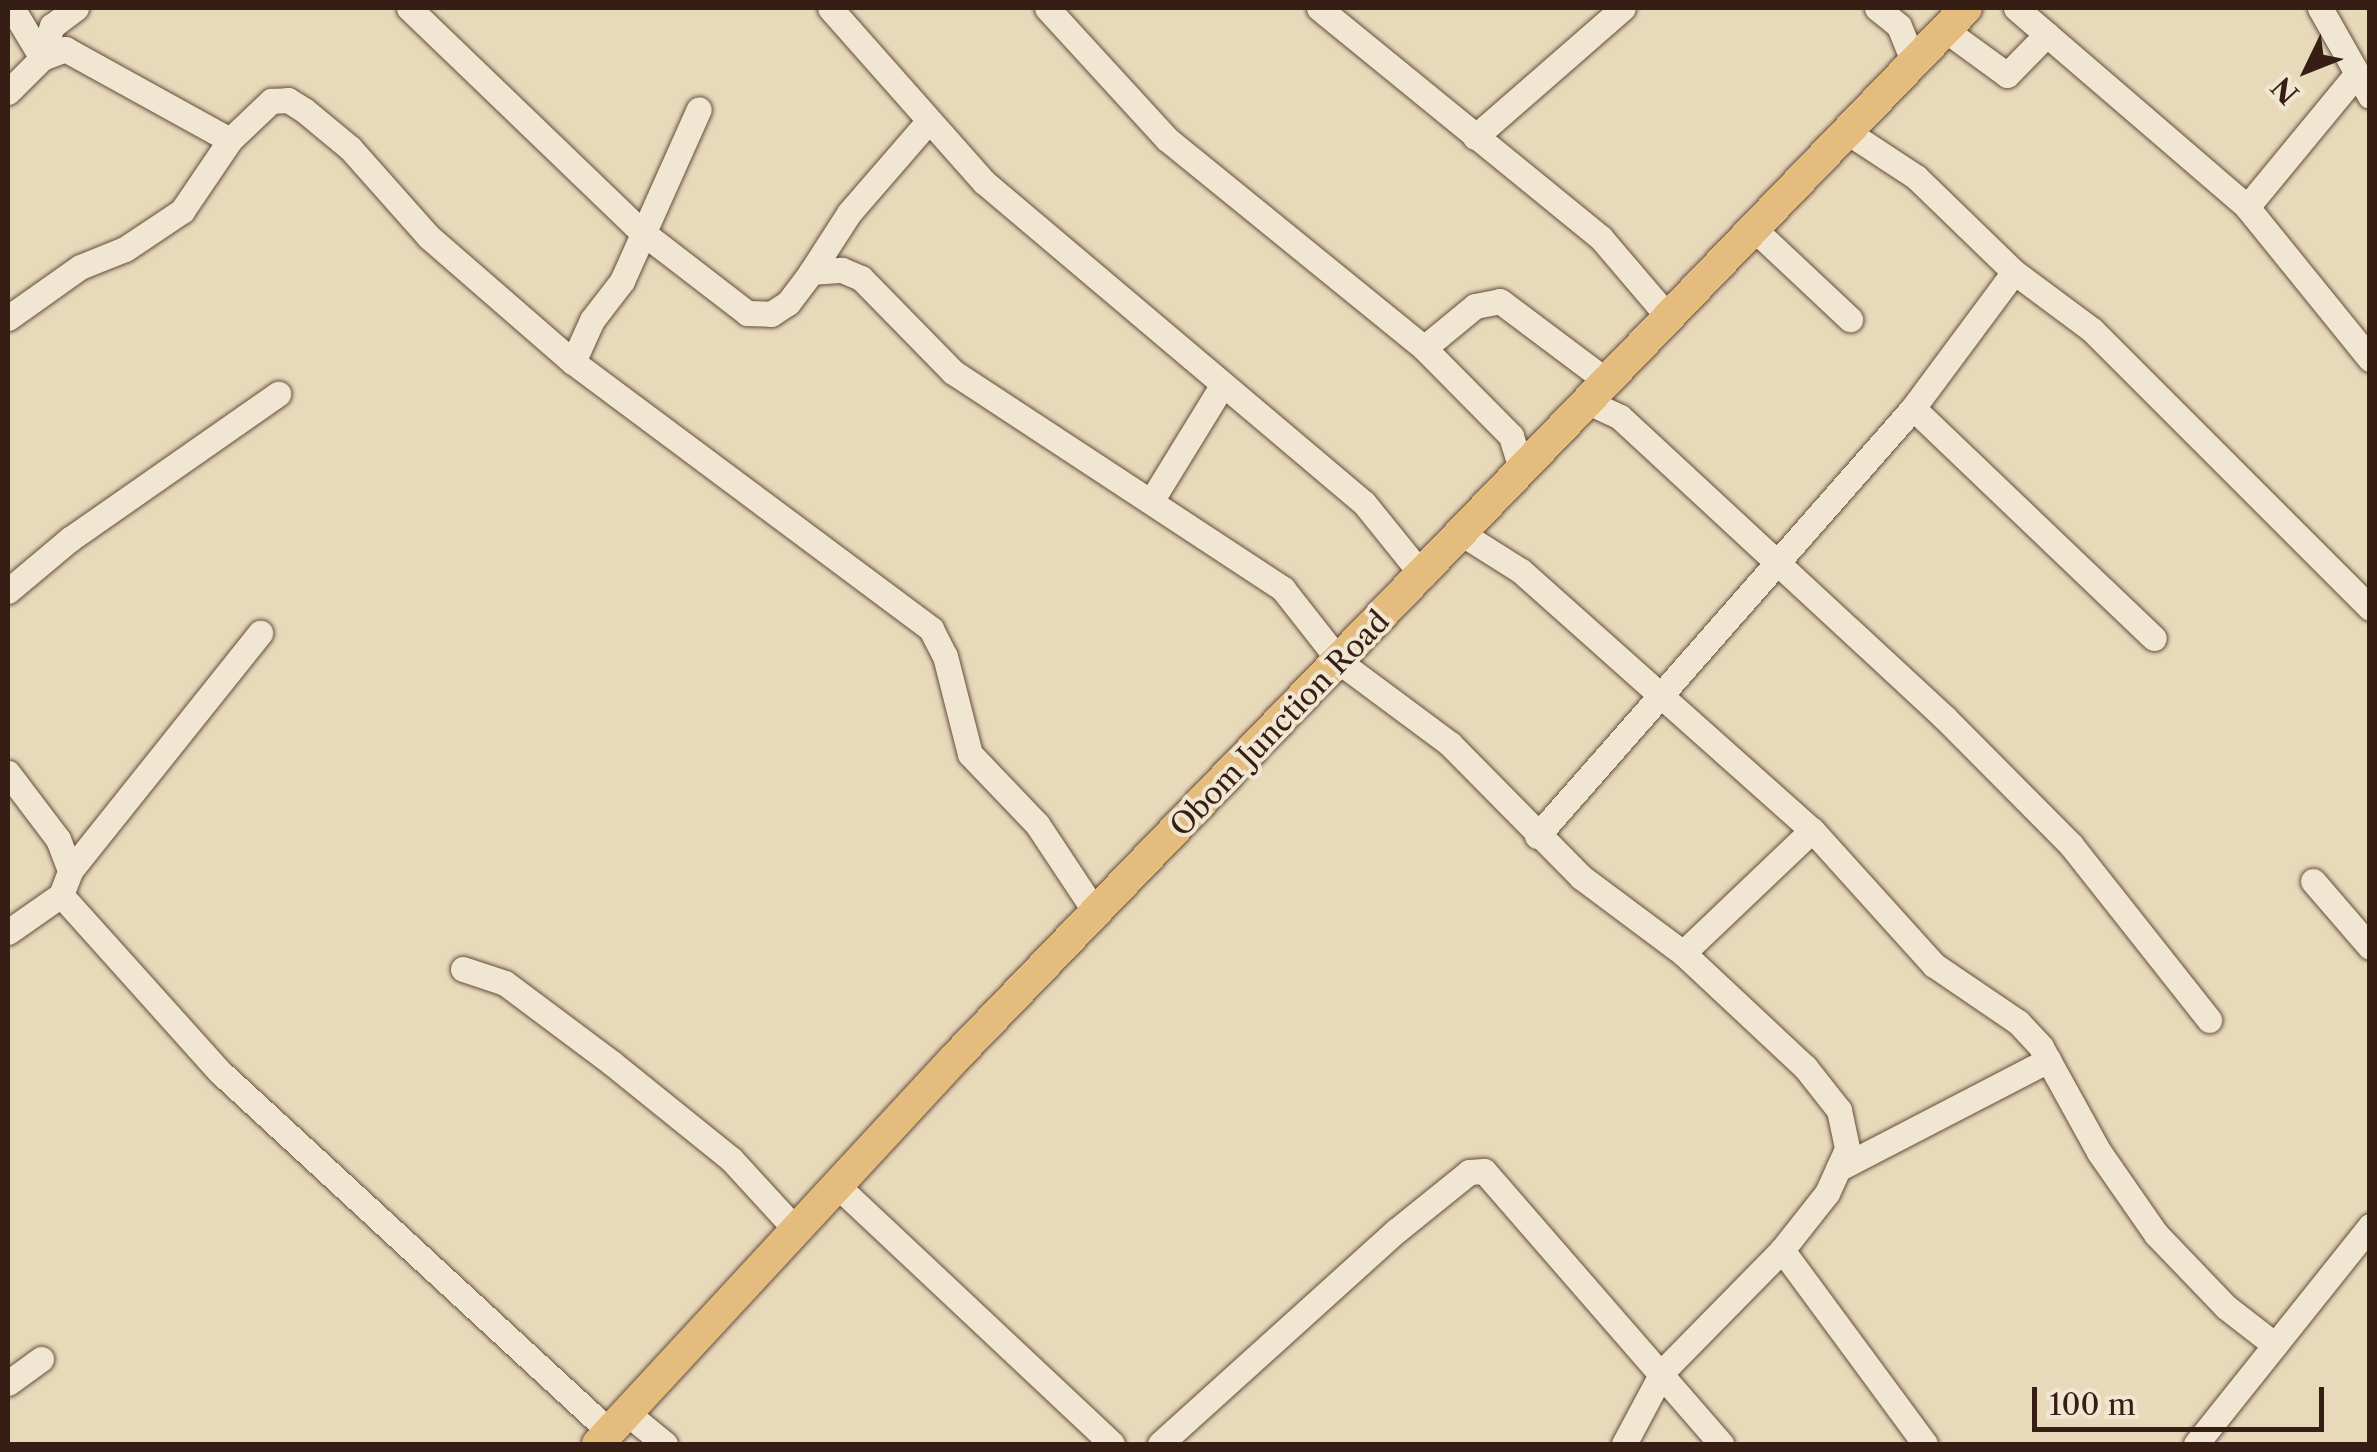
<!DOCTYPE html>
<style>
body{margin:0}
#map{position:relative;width:2377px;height:1452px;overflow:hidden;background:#e8d9ba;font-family:"Libre Caslon Text",serif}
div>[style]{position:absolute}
.roads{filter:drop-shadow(0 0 2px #634d3e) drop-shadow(0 0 2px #634d3e)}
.minor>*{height:25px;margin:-12.5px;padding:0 12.5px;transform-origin:12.5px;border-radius:12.5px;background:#f0e6d2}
.major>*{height:32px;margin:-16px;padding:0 16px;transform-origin:16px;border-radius:16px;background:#e4bc7d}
span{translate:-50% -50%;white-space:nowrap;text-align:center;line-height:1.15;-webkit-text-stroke:8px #f0e6d2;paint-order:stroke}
.street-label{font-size:30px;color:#371e14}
.frame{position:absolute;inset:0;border:10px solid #371e14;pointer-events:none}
.north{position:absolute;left:2257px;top:20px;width:100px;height:100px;-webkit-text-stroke:8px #f0e6d2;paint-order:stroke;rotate:227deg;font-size:28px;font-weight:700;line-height:40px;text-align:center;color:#371e14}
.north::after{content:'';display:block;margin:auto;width:35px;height:45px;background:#371e14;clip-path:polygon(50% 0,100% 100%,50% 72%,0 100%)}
.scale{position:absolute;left:2032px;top:1387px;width:292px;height:45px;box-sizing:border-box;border:5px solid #371e14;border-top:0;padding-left:12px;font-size:30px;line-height:35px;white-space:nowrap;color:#371e14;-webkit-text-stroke:8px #f0e6d2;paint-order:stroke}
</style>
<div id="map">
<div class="roads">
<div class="minor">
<div style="left:12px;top:8px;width:58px;rotate:59deg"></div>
<div style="left:409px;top:8px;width:323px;rotate:43.9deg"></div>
<div style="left:642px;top:232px;width:133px;rotate:37.6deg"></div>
<div style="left:747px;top:313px;width:24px;rotate:2deg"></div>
<div style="left:771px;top:314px;width:20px;rotate:-33deg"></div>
<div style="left:788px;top:303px;width:39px;rotate:-53deg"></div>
<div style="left:811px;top:272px;width:31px;rotate:-4deg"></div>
<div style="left:842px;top:270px;width:21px;rotate:23deg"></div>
<div style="left:861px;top:278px;width:132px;rotate:45.6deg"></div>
<div style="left:953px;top:372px;width:395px;rotate:33.3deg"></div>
<div style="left:1283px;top:589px;width:94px;rotate:51.9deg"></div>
<div style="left:1341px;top:663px;width:136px;rotate:36.6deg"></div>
<div style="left:1450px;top:744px;width:187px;rotate:45.4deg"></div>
<div style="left:1581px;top:877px;width:127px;rotate:36.7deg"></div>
<div style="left:1683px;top:953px;width:167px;rotate:43.1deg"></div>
<div style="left:1805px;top:1067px;width:55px;rotate:51.7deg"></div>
<div style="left:1839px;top:1110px;width:40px;rotate:78deg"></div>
<div style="left:1847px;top:1149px;width:48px;rotate:114.4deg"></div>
<div style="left:1827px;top:1193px;width:73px;rotate:128.3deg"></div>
<div style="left:1782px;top:1250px;width:170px;rotate:134.5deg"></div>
<div style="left:1663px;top:1371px;width:83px;rotate:118.1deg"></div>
<div style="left:830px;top:8px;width:232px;rotate:48.5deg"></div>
<div style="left:984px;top:182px;width:497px;rotate:40.2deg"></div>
<div style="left:1364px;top:503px;width:94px;rotate:51.1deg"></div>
<div style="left:1047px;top:8px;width:178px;rotate:47.5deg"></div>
<div style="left:1167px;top:139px;width:331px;rotate:39.1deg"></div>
<div style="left:1424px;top:348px;width:124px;rotate:45.3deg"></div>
<div style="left:1511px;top:436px;width:34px;rotate:73deg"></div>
<div style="left:1319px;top:8px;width:364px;rotate:39.2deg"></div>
<div style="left:1601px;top:238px;width:105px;rotate:49.6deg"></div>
<div style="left:1877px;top:8px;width:28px;rotate:39deg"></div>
<div style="left:1899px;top:26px;width:38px;rotate:68deg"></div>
<div style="left:2016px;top:8px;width:305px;rotate:40.7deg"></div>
<div style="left:2247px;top:207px;width:196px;rotate:51deg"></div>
<div style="left:2320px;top:8px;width:101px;rotate:60.4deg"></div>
<div style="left:1944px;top:29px;width:78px;rotate:36.1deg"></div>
<div style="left:2007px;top:75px;width:57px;rotate:-45.7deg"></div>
<div style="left:42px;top:58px;width:34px;rotate:-73deg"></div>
<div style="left:52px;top:26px;width:30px;rotate:-37deg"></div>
<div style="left:8px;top:92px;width:48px;rotate:-45deg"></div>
<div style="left:42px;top:58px;width:25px;rotate:-21deg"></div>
<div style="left:65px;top:49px;width:188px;rotate:28.9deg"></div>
<div style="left:230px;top:140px;width:57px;rotate:-43.6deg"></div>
<div style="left:271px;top:101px;width:17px;rotate:-3deg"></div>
<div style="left:288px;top:100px;width:19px;rotate:32deg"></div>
<div style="left:304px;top:110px;width:60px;rotate:39.6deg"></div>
<div style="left:350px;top:148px;width:119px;rotate:48.4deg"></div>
<div style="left:429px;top:237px;width:191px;rotate:41deg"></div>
<div style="left:573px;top:362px;width:447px;rotate:36.7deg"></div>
<div style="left:931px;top:629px;width:30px;rotate:63deg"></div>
<div style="left:945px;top:656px;width:101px;rotate:75.7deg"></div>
<div style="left:970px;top:754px;width:97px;rotate:46.3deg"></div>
<div style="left:1037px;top:824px;width:107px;rotate:56.5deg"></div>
<div style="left:1846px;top:131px;width:84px;rotate:33.3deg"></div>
<div style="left:1916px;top:177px;width:136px;rotate:44.1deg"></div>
<div style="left:2014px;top:272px;width:97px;rotate:36.6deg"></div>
<div style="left:2092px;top:330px;width:393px;rotate:45deg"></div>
<div style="left:1475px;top:137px;width:196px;rotate:-41.1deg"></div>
<div style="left:2247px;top:207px;width:171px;rotate:-50.5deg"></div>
<div style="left:1754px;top:229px;width:132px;rotate:43.2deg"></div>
<div style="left:811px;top:272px;width:70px;rotate:-57.2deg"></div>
<div style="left:849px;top:213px;width:119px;rotate:-49.1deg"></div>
<div style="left:8px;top:318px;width:88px;rotate:-35.3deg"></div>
<div style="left:80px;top:267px;width:48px;rotate:-21.8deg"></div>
<div style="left:125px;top:249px;width:69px;rotate:-33.7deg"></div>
<div style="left:182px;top:211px;width:86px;rotate:-55.9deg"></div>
<div style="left:1424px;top:348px;width:66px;rotate:-39.5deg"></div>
<div style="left:1475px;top:306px;width:25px;rotate:-11deg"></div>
<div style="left:1500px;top:301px;width:135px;rotate:36.9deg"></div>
<div style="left:573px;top:362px;width:46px;rotate:-65.7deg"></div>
<div style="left:592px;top:320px;width:49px;rotate:-52.4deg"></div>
<div style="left:622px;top:281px;width:188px;rotate:-65.9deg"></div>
<div style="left:1588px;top:402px;width:35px;rotate:25deg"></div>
<div style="left:1620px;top:417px;width:443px;rotate:42.8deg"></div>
<div style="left:1945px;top:718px;width:179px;rotate:45.2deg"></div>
<div style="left:2071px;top:845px;width:223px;rotate:51.7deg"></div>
<div style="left:1913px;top:408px;width:333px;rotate:43.7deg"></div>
<div style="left:1153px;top:498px;width:132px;rotate:-58.4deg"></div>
<div style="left:1464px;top:535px;width:67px;rotate:32.3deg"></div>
<div style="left:1521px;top:571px;width:390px;rotate:41.7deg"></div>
<div style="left:1812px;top:830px;width:182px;rotate:47.9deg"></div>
<div style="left:1934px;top:965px;width:102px;rotate:34.2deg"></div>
<div style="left:2018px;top:1022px;width:34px;rotate:47deg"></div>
<div style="left:2041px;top:1047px;width:120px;rotate:61.1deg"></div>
<div style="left:2099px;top:1152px;width:100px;rotate:55.2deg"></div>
<div style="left:2156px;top:1234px;width:101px;rotate:46.2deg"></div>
<div style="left:2226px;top:1307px;width:62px;rotate:37.8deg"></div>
<div style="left:8px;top:591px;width:81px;rotate:-40deg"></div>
<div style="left:70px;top:539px;width:254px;rotate:-34.9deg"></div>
<div style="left:8px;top:773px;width:83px;rotate:52.9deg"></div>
<div style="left:58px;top:839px;width:34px;rotate:69deg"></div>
<div style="left:1537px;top:836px;width:570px;rotate:-48.7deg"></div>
<div style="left:1913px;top:408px;width:169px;rotate:-53.4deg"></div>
<div style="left:2313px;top:881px;width:87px;rotate:49.2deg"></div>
<div style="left:61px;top:895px;width:237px;rotate:48.1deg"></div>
<div style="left:219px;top:1071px;width:532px;rotate:42.72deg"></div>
<div style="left:8px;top:932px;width:65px;rotate:-34.9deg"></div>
<div style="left:61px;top:895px;width:26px;rotate:-69deg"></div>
<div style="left:70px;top:871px;width:305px;rotate:-51.4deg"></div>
<div style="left:1683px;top:953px;width:178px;rotate:-43.6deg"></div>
<div style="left:463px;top:969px;width:44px;rotate:18.4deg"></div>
<div style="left:505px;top:983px;width:134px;rotate:36.8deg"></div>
<div style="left:612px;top:1063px;width:153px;rotate:38.9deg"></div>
<div style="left:731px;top:1159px;width:96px;rotate:47.5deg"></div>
<div style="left:1838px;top:1169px;width:237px;rotate:-27.4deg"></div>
<div style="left:827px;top:1193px;width:18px"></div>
<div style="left:845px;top:1193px;width:366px;rotate:43.2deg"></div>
<div style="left:1782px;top:1250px;width:241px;rotate:53.6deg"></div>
<div style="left:8px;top:1383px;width:41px;rotate:-36deg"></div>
<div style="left:627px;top:1413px;width:49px;rotate:39.2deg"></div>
<div style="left:1160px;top:1444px;width:318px;rotate:-42.1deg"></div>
<div style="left:1396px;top:1231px;width:94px;rotate:-38.9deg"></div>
<div style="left:1469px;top:1172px;width:15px;rotate:-4deg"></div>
<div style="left:1484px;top:1171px;width:362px;rotate:49deg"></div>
<div style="left:2196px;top:1444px;width:279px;rotate:-51.4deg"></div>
</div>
<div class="major">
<div style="left:598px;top:1444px;width:524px;rotate:-47.24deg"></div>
<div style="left:954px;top:1059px;width:1459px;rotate:-46.08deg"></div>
</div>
</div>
<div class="street-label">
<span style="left:1280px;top:724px;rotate:-46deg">Obom Junction Road</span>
</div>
<div class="frame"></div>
<div class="north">N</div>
<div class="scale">100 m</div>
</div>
